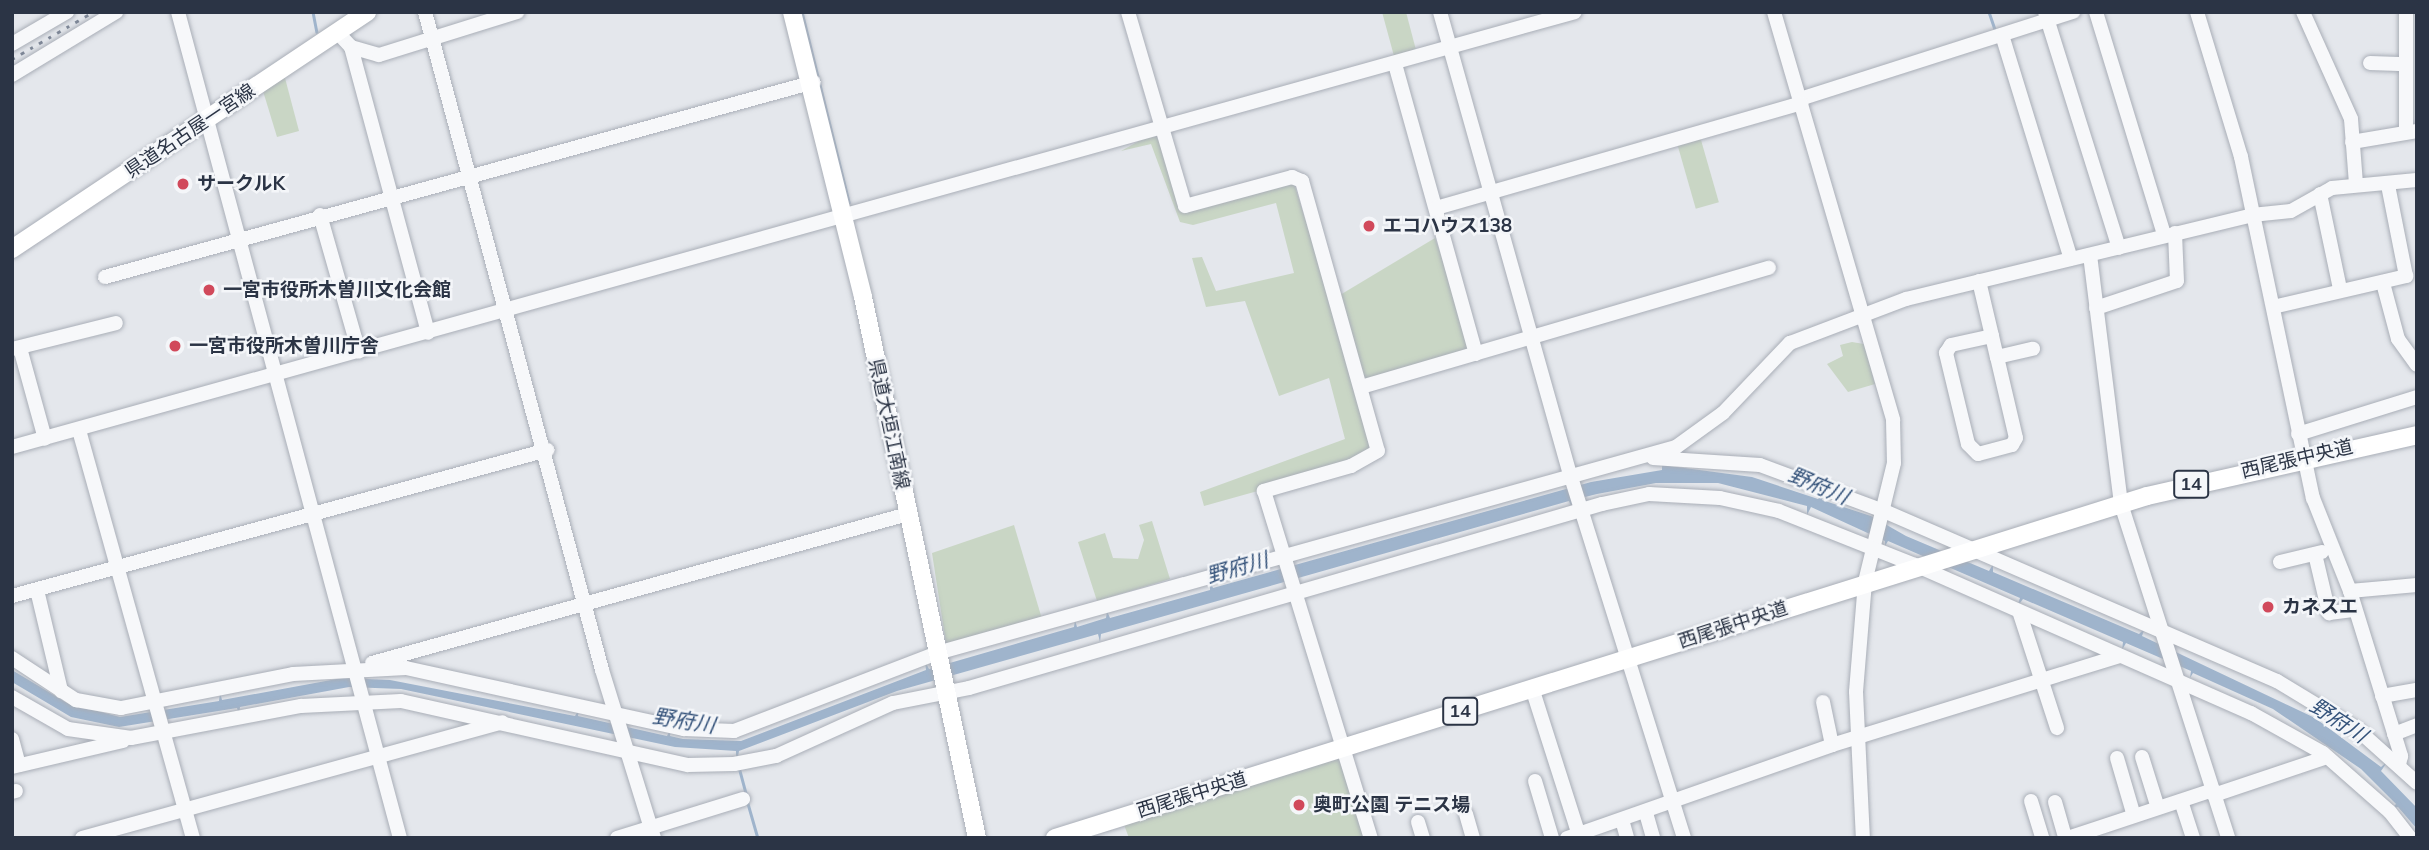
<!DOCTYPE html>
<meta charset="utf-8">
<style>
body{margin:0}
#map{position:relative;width:2429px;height:850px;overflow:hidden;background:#e4e7ec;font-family:Mulish,"Noto Sans JP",sans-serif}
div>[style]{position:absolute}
.green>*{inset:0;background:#c9d6c5;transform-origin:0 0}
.water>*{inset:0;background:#9fb4cc}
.stream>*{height:2.5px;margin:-1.25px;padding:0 1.25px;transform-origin:1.25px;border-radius:1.25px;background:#9fb4cc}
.roads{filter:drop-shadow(0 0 2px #a9aeb7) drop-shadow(0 0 2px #a9aeb7)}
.minor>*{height:14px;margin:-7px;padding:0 7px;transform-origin:7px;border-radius:7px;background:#f7f8fa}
.major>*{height:18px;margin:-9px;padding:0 9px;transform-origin:9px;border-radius:9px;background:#fff}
.rail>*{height:2.5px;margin-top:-1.25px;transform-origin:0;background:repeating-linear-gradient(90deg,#7d8696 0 3.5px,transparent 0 10.5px)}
.dots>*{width:19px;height:19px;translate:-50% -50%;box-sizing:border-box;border:4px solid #f4f6f9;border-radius:50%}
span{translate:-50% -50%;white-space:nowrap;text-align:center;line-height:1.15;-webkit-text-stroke:5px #f4f6f9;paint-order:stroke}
.shield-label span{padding:2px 5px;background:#f4f6f9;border:2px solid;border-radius:5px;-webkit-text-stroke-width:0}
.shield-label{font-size:18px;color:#2b3445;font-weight:700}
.street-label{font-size:19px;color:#2b3445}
.poi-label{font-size:19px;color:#2b3445;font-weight:700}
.left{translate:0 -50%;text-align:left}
.water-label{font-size:21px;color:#34527a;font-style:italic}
.frame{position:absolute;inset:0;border:14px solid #2b3445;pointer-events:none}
</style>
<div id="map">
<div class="green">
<div style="clip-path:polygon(1382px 12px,1406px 12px,1416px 50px,1394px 56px)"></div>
<div style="clip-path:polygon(285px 78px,299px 131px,277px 137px,263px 91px)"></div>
<div style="clip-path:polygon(1155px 132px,1186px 206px,1292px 177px,1377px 447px,1368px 460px,1204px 506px,1200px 492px,1345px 439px,1329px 378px,1279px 396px,1245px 301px,1206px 307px,1192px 258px,1202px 257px,1216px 291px,1294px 273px,1276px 203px,1193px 225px,1180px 222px,1151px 144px,1121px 151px)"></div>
<div style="left:1699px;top:133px;width:72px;height:24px;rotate:74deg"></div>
<div style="clip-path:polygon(1435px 238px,1476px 354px,1364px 386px,1335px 298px)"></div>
<div style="clip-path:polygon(1852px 342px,1864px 344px,1875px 384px,1848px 392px,1827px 364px,1843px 356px,1840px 345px)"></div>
<div style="clip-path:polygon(1152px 521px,1170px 579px,1097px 601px,1078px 542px,1105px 533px,1113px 558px,1138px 559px,1144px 540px,1139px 525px)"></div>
<div style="clip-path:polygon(1014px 525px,1042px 619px,947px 650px,932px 553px)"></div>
<div style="clip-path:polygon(1342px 758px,1367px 838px,1129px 838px,1123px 822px)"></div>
</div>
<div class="water">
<div style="clip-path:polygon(1662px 465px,1752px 477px,1818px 499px,1825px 491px,1822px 500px,1871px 516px,1906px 536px,1989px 571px,1993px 564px,1993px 572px,2139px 634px,2145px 628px,2142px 636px,2315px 718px,2381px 767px,2388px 761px,2381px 771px,2417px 808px,2417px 829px,2398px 807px,2391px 809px,2396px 804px,2361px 769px,2273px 709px,2193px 673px,2190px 678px,2191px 671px,2126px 643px,2122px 650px,2123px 642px,2023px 599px,2017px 607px,2020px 598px,1888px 541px,1885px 546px,1885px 541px,1811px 507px,1807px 515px,1807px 506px,1718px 483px,1656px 483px,1597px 494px,1573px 500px,1572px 508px,1569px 501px,1101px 634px,1100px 642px,1098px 634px,897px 691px,739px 751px,736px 769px,736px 751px,675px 747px,401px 689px,349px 687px,240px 707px,239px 715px,237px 708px,119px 727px,71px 717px,12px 682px,12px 670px,67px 703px,120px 717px,219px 701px,220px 692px,222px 700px,342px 678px,390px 680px,575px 716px,579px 709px,578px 716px,667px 736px,671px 728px,670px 736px,683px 739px,741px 741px,926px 670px,925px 661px,929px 669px,1074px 627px,1075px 620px,1077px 627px,1106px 618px,1107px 611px,1110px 618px,1210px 590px,1210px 581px,1213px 588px,1591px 482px,1662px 470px)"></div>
</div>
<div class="stream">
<div style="left:313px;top:12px;width:20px;rotate:79deg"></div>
<div style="left:802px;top:12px;width:196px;rotate:76.1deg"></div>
<div style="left:1989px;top:12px;width:18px;rotate:71deg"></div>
<div style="left:739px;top:767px;width:28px;rotate:75deg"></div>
<div style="left:747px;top:800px;width:40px;rotate:74deg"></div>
</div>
<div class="roads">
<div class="minor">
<div style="left:178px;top:12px;width:855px;rotate:74.96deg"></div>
<div style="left:425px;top:12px;width:681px;rotate:74.94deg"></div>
<div style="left:602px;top:670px;width:176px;rotate:72.8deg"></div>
<div style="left:1128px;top:12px;width:202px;rotate:73.6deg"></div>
<div style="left:1185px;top:206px;width:111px;rotate:-15.2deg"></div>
<div style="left:1292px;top:177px;width:11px;rotate:22deg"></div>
<div style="left:1302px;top:181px;width:280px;rotate:74.3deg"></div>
<div style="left:1378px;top:451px;width:31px;rotate:151deg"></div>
<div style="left:1351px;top:466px;width:91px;rotate:164deg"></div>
<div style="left:1264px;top:491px;width:363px;rotate:72.9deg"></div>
<div style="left:1440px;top:12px;width:480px;rotate:74.3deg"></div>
<div style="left:1570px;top:474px;width:381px;rotate:72.6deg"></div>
<div style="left:1774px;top:12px;width:425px;rotate:73.7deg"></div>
<div style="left:1893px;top:420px;width:43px;rotate:88.7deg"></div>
<div style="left:1894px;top:463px;width:122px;rotate:103.7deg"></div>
<div style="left:1865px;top:582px;width:110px;rotate:94.7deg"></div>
<div style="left:1856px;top:692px;width:146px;rotate:87.3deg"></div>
<div style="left:2045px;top:12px;width:247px;rotate:72.6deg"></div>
<div style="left:2096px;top:12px;width:233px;rotate:73deg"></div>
<div style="left:2197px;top:12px;width:152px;rotate:73.1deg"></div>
<div style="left:2241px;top:157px;width:349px;rotate:78.1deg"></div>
<div style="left:2313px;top:498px;width:100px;rotate:68.3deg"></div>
<div style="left:2350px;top:591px;width:173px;rotate:72.8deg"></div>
<div style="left:2401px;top:756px;width:9px;rotate:103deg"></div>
<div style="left:2303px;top:12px;width:117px;rotate:65.8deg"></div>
<div style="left:2351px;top:119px;width:65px;rotate:85.6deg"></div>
<div style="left:2406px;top:12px;width:120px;rotate:90deg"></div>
<div style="left:338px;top:33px;width:19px;rotate:47deg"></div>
<div style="left:351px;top:47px;width:296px;rotate:74.9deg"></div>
<div style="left:2002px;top:35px;width:234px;rotate:72.9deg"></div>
<div style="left:12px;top:44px;width:64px;rotate:-30.2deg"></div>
<div style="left:351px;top:47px;width:29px;rotate:16deg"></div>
<div style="left:379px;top:55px;width:145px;rotate:-17.3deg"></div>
<div style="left:2370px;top:63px;width:36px;rotate:2deg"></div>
<div style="left:1395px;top:64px;width:301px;rotate:74.4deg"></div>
<div style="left:12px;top:75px;width:122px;rotate:-31.2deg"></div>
<div style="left:1800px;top:99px;width:287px;rotate:-17.7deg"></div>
<div style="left:2352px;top:142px;width:66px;rotate:-9.6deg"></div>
<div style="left:2320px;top:194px;width:97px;rotate:78.1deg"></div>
<div style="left:1436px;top:208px;width:380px;rotate:-16deg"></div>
<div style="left:320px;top:215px;width:142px;rotate:74.1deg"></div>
<div style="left:2090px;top:255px;width:251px;rotate:82.9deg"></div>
<div style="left:2121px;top:504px;width:351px;rotate:72.2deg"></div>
<div style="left:105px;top:277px;width:735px;rotate:-15.38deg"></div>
<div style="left:1979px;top:281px;width:57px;rotate:76.7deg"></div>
<div style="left:1992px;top:336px;width:22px;rotate:77deg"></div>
<div style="left:1997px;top:357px;width:83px;rotate:76.8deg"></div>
<div style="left:2016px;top:438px;width:8px;rotate:120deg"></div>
<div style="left:2012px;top:445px;width:35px;rotate:165deg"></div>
<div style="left:1978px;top:454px;width:14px;rotate:-135deg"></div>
<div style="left:1968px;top:444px;width:94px;rotate:-103.6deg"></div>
<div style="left:1946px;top:353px;width:9px;rotate:-58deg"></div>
<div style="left:1951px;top:345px;width:42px;rotate:-12.4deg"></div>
<div style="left:2383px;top:283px;width:58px;rotate:75deg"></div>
<div style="left:2398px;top:339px;width:32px;rotate:54deg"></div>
<div style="left:2273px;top:307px;width:137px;rotate:-13.1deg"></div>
<div style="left:2406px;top:276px;width:93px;rotate:-101.2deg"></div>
<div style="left:2096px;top:308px;width:85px;rotate:-18.4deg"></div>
<div style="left:2177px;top:281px;width:48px;rotate:-92.4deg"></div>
<div style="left:20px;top:348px;width:94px;rotate:74.6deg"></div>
<div style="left:12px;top:349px;width:107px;rotate:-14deg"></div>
<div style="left:1997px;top:357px;width:37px;rotate:-13deg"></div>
<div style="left:1361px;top:387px;width:425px;rotate:-16.3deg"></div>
<div style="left:79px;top:430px;width:424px;rotate:74.4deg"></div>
<div style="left:2298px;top:434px;width:125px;rotate:-17.3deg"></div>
<div style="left:12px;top:447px;width:1622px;rotate:-15.55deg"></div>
<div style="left:1653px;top:458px;width:107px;rotate:3.7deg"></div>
<div style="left:1760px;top:465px;width:132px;rotate:20.4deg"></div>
<div style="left:1884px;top:511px;width:428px;rotate:23.4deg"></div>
<div style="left:2277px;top:681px;width:95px;rotate:31.2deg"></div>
<div style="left:2358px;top:730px;width:79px;rotate:41.9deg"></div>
<div style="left:2315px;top:554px;width:61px;rotate:76.7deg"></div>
<div style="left:2329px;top:613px;width:26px;rotate:-7deg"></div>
<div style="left:2280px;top:562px;width:43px;rotate:-13.4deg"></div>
<div style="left:37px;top:590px;width:104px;rotate:76.6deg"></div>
<div style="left:2350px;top:591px;width:67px;rotate:-5.1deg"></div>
<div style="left:12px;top:596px;width:555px;rotate:-15.26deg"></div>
<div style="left:2020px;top:614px;width:120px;rotate:72deg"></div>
<div style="left:12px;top:658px;width:77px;rotate:33.3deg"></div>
<div style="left:76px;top:700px;width:46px;rotate:10.1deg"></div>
<div style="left:121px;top:708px;width:175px;rotate:-11.2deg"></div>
<div style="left:293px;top:674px;width:113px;rotate:-3deg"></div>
<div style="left:406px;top:668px;width:285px;rotate:12.4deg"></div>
<div style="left:684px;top:729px;width:50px;rotate:2.3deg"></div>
<div style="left:734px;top:731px;width:217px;rotate:-21deg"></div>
<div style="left:937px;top:653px;width:767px;rotate:-15.58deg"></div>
<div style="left:1676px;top:447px;width:58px;rotate:-35.9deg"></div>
<div style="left:1723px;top:413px;width:97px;rotate:-46.3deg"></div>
<div style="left:1790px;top:343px;width:124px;rotate:-20.8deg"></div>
<div style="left:1906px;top:299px;width:356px;rotate:-13.6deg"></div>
<div style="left:2252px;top:215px;width:39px;rotate:-6deg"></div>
<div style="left:2291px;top:211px;width:47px;rotate:-29.3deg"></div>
<div style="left:2332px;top:188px;width:85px;rotate:-5.4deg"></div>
<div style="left:372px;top:663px;width:556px;rotate:-15.54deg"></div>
<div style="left:1532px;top:688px;width:157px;rotate:72.3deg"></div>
<div style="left:2382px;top:696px;width:36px;rotate:-10deg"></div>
<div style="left:12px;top:697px;width:64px;rotate:29.7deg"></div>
<div style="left:68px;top:729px;width:64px;rotate:8.1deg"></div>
<div style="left:131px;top:738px;width:173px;rotate:-10.7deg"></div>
<div style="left:301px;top:706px;width:100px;rotate:-2.9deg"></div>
<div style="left:401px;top:701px;width:294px;rotate:12.6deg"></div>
<div style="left:688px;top:765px;width:46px;rotate:-1.2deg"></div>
<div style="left:734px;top:764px;width:43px;rotate:-10.8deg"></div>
<div style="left:776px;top:756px;width:128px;rotate:-24.4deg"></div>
<div style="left:893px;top:703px;width:77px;rotate:-11.2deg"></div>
<div style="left:969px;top:688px;width:659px;rotate:-16.21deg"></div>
<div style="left:1602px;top:504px;width:48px;rotate:-12deg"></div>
<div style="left:1649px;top:494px;width:71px;rotate:3.2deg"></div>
<div style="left:1720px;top:498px;width:60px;rotate:12.4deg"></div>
<div style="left:1779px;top:511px;width:146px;rotate:21.7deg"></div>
<div style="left:1915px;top:565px;width:367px;rotate:23.8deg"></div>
<div style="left:2251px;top:713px;width:82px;rotate:29.1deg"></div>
<div style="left:2323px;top:753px;width:89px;rotate:41.4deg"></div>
<div style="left:2390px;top:812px;width:33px;rotate:52deg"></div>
<div style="left:1823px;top:702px;width:44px;rotate:78.2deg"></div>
<div style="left:2394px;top:734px;width:25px;rotate:-21deg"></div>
<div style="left:12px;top:739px;width:27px;rotate:75deg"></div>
<div style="left:2142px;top:757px;width:53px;rotate:72.6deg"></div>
<div style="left:2117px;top:758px;width:60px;rotate:73.7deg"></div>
<div style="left:12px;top:767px;width:114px;rotate:-13.2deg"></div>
<div style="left:1535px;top:781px;width:59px;rotate:73.4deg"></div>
<div style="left:12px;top:792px;width:4px;rotate:-14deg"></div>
<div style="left:2214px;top:795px;width:119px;rotate:-18.6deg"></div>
<div style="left:2031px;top:801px;width:39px;rotate:73deg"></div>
<div style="left:2181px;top:801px;width:39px;rotate:72deg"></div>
<div style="left:2055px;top:802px;width:37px;rotate:74deg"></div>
<div style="left:1646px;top:813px;width:26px;rotate:74deg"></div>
<div style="left:1466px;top:814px;width:25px;rotate:74deg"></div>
<div style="left:1622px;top:820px;width:19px;rotate:74deg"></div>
<div style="left:1418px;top:822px;width:17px;rotate:73deg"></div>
<div style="left:82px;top:838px;width:436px;rotate:-15.4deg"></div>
<div style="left:617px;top:838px;width:132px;rotate:-17.2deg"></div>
<div style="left:1567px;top:838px;width:281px;rotate:-19.3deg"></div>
<div style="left:1832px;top:745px;width:301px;rotate:-17.2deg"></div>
<div style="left:2068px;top:838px;width:153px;rotate:-18.3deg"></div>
</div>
<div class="major">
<div style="left:792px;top:12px;width:294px;rotate:76deg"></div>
<div style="left:863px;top:297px;width:553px;rotate:78.1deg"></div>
<div style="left:12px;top:249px;width:427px;rotate:-33.7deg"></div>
<div style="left:1055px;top:838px;width:1144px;rotate:-17.39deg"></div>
<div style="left:2147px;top:496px;width:277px;rotate:-12.7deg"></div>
</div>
</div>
<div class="rail">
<div style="left:12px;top:59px;width:94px;rotate:-30.1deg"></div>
</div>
<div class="dots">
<div style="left:183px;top:184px;background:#d1495b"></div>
<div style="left:1369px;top:226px;background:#d1495b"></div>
<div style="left:209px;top:290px;background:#d1495b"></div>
<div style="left:175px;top:346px;background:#d1495b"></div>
<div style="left:2268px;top:607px;background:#d1495b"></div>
<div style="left:1299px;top:805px;background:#d1495b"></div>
</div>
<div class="shield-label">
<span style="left:2191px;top:484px">14</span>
<span style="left:1460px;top:711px">14</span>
</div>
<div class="street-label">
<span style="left:190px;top:131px;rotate:-34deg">県道名古屋一宮線</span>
<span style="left:889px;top:424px;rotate:78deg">県道大垣江南線</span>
<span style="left:2297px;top:459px;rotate:-13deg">西尾張中央道</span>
<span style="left:1733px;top:625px;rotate:-18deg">西尾張中央道</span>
<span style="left:1192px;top:795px;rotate:-17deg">西尾張中央道</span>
</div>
<div class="poi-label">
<span class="left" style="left:197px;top:184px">サークルK</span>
<span class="left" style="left:1383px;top:226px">エコハウス138</span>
<span class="left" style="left:223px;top:290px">一宮市役所木曽川文化会館</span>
<span class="left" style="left:189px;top:346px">一宮市役所木曽川庁舎</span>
<span class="left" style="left:2282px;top:607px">カネスエ</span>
<span class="left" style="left:1313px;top:805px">奥町公園 テニス場</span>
</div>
<div class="water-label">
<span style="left:1819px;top:485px;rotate:23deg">野府川</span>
<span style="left:1237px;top:567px;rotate:-16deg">野府川</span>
<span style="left:684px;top:720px;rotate:9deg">野府川</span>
<span style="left:2339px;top:720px;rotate:33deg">野府川</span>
</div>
<div class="frame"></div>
</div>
